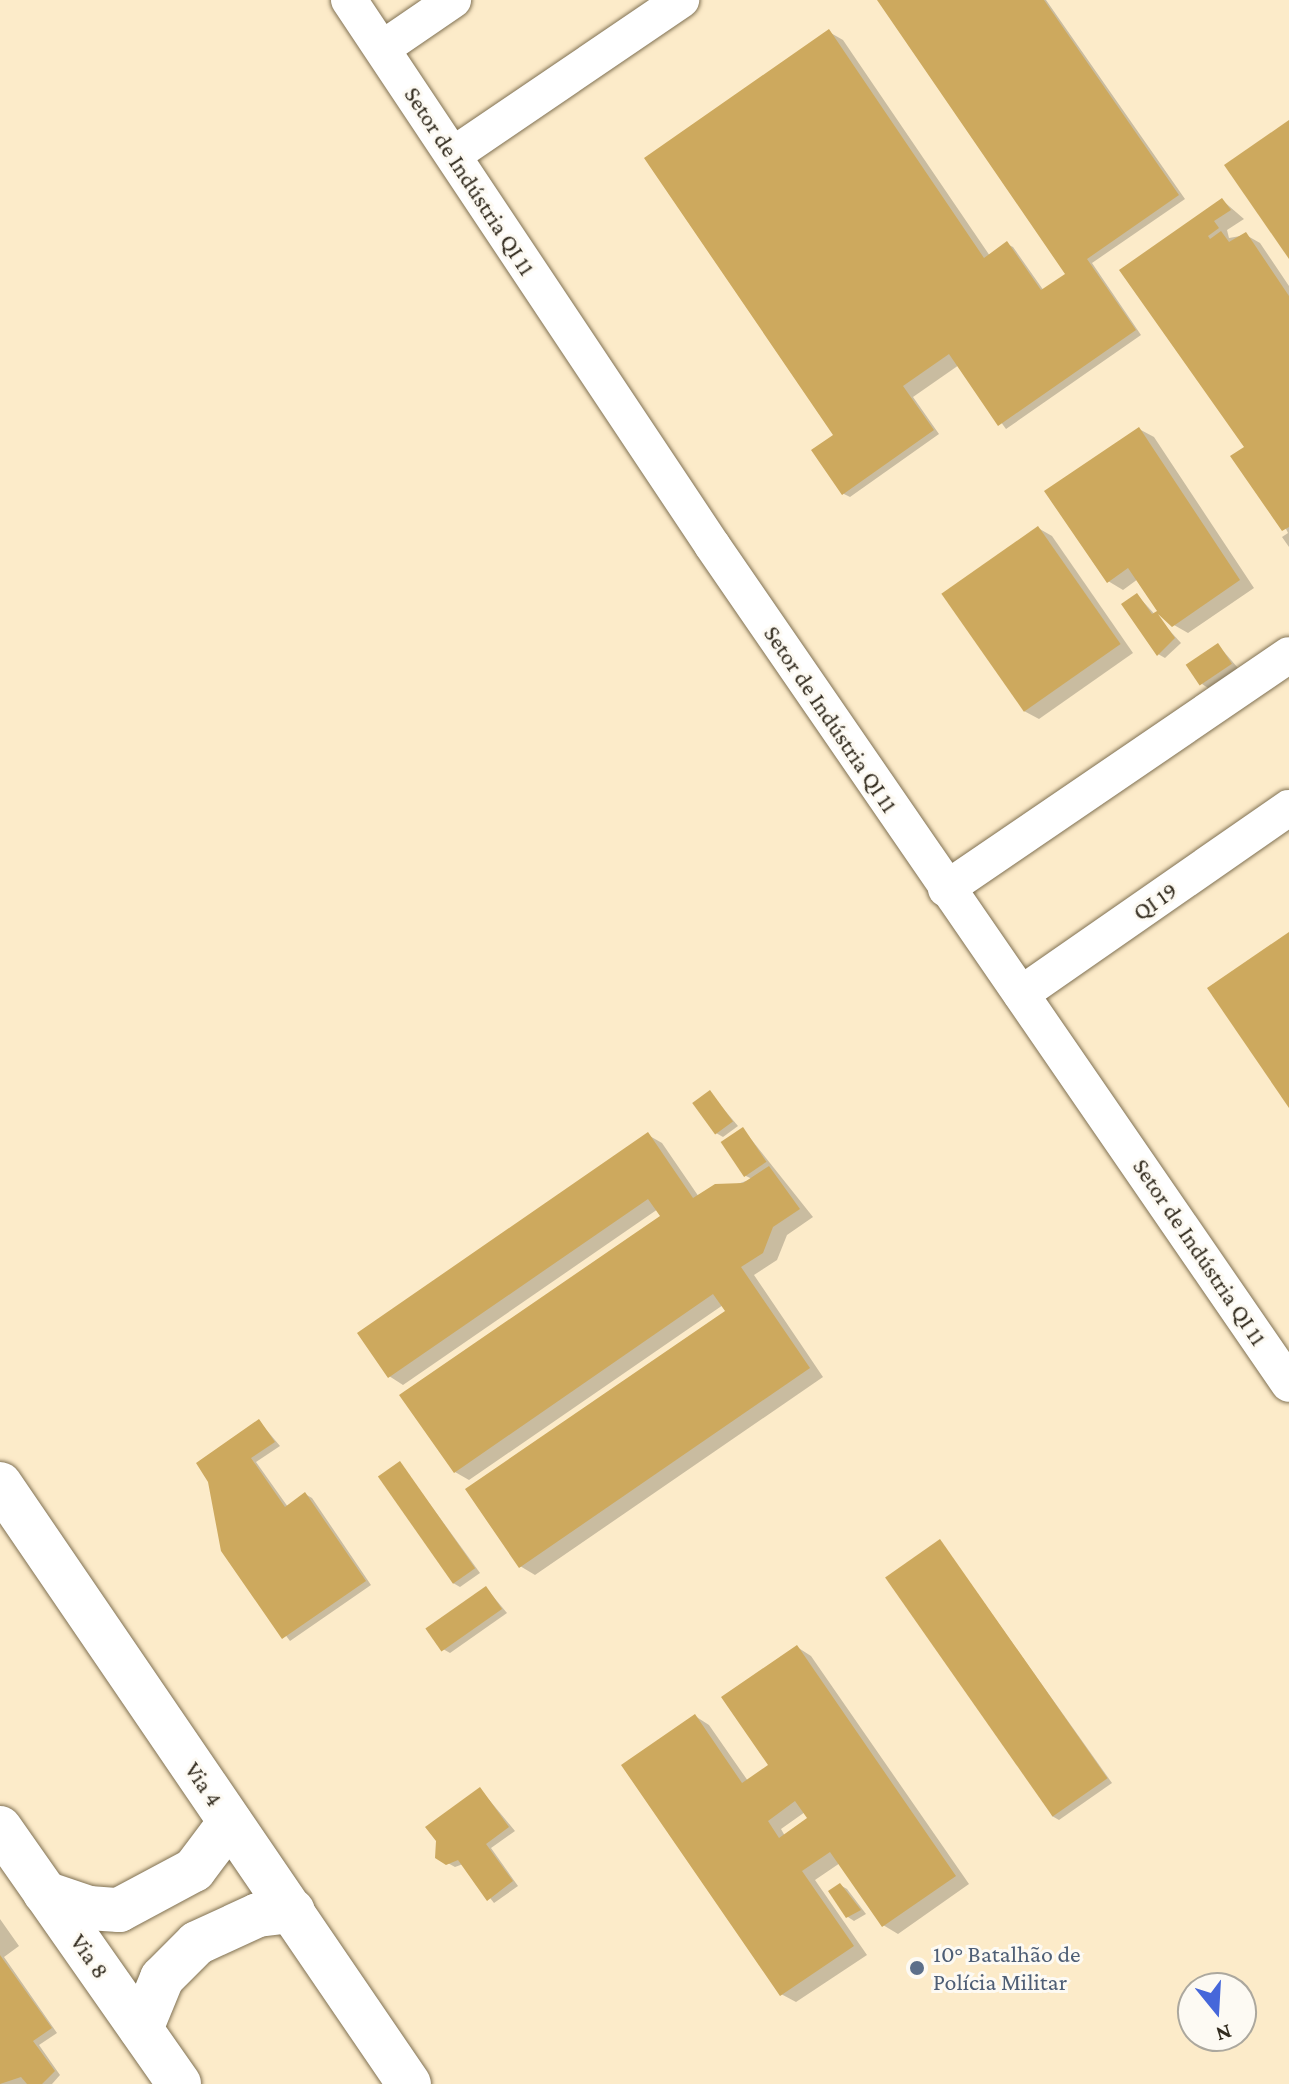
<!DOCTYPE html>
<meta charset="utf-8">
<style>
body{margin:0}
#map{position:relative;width:1289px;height:2084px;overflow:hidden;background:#fcebc9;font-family:"Crimson Pro",serif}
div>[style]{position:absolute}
.shadow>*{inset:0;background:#0003}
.building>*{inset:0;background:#cda95e;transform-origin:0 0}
.roads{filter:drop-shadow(0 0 2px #807153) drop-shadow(0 0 2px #807153)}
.street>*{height:36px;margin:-18px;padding:0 18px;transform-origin:18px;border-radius:18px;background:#fff}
.secondary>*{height:44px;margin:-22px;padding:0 22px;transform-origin:22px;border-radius:22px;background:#fff}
.dots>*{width:22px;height:22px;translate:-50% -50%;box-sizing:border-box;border:4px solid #fdfaf3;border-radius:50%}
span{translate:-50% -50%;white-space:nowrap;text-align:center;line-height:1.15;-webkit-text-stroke:6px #fdfaf3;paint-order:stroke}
.street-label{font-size:24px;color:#332c1f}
.service-label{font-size:24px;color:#4e5e75}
.left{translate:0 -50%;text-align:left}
.north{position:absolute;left:1177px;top:1972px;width:80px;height:80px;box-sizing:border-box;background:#fdfaf3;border:2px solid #aca89e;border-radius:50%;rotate:162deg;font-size:22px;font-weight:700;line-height:32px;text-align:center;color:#332c1f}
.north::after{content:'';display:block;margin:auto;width:28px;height:36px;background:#4667da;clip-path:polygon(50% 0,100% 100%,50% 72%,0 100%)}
</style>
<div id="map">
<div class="shadow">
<div style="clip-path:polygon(879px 0,1046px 0,1185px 199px,1092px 263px,1141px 335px,1006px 429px,959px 365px,913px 397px,939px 434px,850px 497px,844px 494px,837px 435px,829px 32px,843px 40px,990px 256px,1007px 244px,1013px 247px,1044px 291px,1068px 274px)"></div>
<div style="clip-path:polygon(1222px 200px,1244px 219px,1227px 230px,1229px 238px,1246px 235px,1260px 243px,1289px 286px,1289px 547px,1282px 537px,1288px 533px,1246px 447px,1122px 270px)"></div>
<div style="clip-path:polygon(1139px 429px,1154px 437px,1254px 588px,1188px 633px,1174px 625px,1138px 579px,1123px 590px,1108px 581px)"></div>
<div style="clip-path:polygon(1038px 528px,1052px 536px,1133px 653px,1039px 719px,1024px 711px)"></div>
<div style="clip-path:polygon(1137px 595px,1181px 643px,1165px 658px,1158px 654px)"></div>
<div style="clip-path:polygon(1218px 645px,1238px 668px,1208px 688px,1202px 684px)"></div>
<div style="clip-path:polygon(710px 1093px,738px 1126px,723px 1137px,716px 1133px)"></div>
<div style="clip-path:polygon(743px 1129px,813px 1217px,787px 1235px,777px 1260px,754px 1275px,823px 1377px,535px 1575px,520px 1566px,728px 1311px,723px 1305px,469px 1480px,455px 1472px,662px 1217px,658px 1209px,403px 1385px,389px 1376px,648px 1135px,662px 1143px,699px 1197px,752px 1179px,746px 1176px)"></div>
<div style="clip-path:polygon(259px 1421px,280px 1446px,256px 1462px,288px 1507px,305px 1494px,312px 1498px,371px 1585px,290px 1641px,223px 1551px)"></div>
<div style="clip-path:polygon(400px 1463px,480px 1573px,460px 1587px,453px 1583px)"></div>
<div style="clip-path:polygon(940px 1541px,1112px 1783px,1059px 1820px,1052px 1816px)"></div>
<div style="clip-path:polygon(486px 1588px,507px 1613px,450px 1653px,443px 1649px)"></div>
<div style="clip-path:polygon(evenodd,797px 1647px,811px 1656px,969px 1884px,898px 1934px,883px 1925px,840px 1863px,815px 1880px,867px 1955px,796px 2002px,781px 1994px,695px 1716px,709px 1725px,748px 1781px,771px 1765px,797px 1647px,805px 1812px,810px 1819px,785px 1836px,781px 1829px,805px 1812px)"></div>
<div style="clip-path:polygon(481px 1790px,515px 1831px,491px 1848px,518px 1886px,494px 1903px,463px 1864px,455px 1867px,437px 1857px)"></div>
<div style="clip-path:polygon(840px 1885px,847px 1889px,866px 1914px,854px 1921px,848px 1917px)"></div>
<div style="clip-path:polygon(0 1919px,19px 1946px,4px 1957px,57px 2033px,39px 2045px,60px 2075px,52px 2084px,0 2084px)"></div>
</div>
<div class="building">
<div style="clip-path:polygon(877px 0,1044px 0,1179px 195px,1087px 259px,1136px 330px,998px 426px,949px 354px,903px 386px,934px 430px,842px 495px,811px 450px,833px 435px,644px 158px,829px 29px,984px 258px,1007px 241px,1041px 290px,1065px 274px)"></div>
<div style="clip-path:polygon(1289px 120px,1289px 259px,1224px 165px)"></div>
<div style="clip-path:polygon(1222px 198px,1231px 210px,1214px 221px,1219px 228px,1208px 236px,1210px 239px,1221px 231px,1229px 242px,1246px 232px,1289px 296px,1289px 527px,1282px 531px,1230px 456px,1244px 447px,1119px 270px)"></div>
<div style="clip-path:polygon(1139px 427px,1240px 580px,1172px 627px,1158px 614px,1175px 638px,1157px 656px,1121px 604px,1137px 593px,1152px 614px,1157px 611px,1128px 568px,1107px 583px,1044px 491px)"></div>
<div style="left:1038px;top:526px;width:144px;height:118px;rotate:55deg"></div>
<div style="left:1218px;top:643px;width:25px;height:39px;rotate:56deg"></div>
<div style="clip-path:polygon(1289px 932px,1289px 1108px,1207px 988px)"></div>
<div style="left:710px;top:1090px;width:39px;height:22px;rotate:54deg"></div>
<div style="left:743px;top:1127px;width:42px;height:27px;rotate:56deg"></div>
<div style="clip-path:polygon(648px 1132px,693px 1198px,715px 1184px,743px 1183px,769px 1166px,800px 1209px,773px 1227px,763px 1253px,741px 1267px,810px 1368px,519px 1568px,465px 1489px,725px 1311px,713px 1294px,454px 1473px,399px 1395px,660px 1216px,648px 1199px,388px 1378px,357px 1333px)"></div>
<div style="clip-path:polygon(259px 1419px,275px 1442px,251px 1458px,285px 1507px,305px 1492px,366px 1581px,282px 1639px,221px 1551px,208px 1482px,196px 1463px)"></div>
<div style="left:400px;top:1461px;width:131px;height:27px;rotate:55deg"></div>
<div style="left:940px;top:1539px;width:292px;height:67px;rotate:55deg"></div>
<div style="left:486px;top:1586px;width:28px;height:74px;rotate:55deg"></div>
<div style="clip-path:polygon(evenodd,797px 1645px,956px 1876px,882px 1927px,830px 1852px,802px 1871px,854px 1946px,780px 1996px,621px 1765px,695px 1714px,742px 1783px,768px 1765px,721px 1697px,797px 1645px,795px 1801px,807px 1818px,779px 1838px,768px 1821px,795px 1801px)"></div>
<div style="clip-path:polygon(480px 1787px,509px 1827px,486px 1844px,513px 1881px,487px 1901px,458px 1860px,446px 1865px,435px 1858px,436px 1841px,425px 1827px)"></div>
<div style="clip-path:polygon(840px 1883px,861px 1910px,846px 1918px,828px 1891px)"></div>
<div style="clip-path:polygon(0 1955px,52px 2028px,33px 2041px,55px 2071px,42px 2084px,27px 2084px,21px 2077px,0 2084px)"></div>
</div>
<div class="roads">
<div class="street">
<div style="left:349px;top:0;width:655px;rotate:56.33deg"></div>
<div style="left:712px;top:545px;width:1018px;rotate:55.48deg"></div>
<div style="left:383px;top:48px;width:85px;rotate:-34.4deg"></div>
<div style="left:453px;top:155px;width:276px;rotate:-34.2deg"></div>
<div style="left:946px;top:889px;width:415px;rotate:-34.3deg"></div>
<div style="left:1021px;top:994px;width:326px;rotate:-34.8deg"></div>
</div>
<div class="secondary">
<div style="left:0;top:1484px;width:726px;rotate:55.72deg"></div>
<div style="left:0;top:1828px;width:312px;rotate:55deg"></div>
<div style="left:45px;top:1893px;width:46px;rotate:18.8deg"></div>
<div style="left:89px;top:1908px;width:30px;rotate:4deg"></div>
<div style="left:119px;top:1910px;width:85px;rotate:-28.1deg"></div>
<div style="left:194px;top:1870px;width:60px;rotate:-53.1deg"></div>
<div style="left:141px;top:2029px;width:55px;rotate:-67.6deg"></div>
<div style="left:162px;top:1978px;width:49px;rotate:-45deg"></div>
<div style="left:197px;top:1943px;width:67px;rotate:-24.7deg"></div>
<div style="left:258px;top:1915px;width:35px;rotate:-7deg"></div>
</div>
</div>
<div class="dots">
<div style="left:917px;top:1968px;background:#5c6f8a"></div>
</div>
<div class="street-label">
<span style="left:470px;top:181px;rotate:57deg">Setor de Indústria QI 11</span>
<span style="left:831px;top:719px;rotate:56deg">Setor de Indústria QI 11</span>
<span style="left:1155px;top:901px;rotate:-35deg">QI 19</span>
<span style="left:1200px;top:1252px;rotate:56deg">Setor de Indústria QI 11</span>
<span style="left:204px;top:1784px;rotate:56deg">Via 4</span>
<span style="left:90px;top:1956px;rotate:55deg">Via 8</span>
</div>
<div class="service-label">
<span class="left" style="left:933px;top:1968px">10° Batalhão de<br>Polícia Militar</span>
</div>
<div class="north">N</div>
</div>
